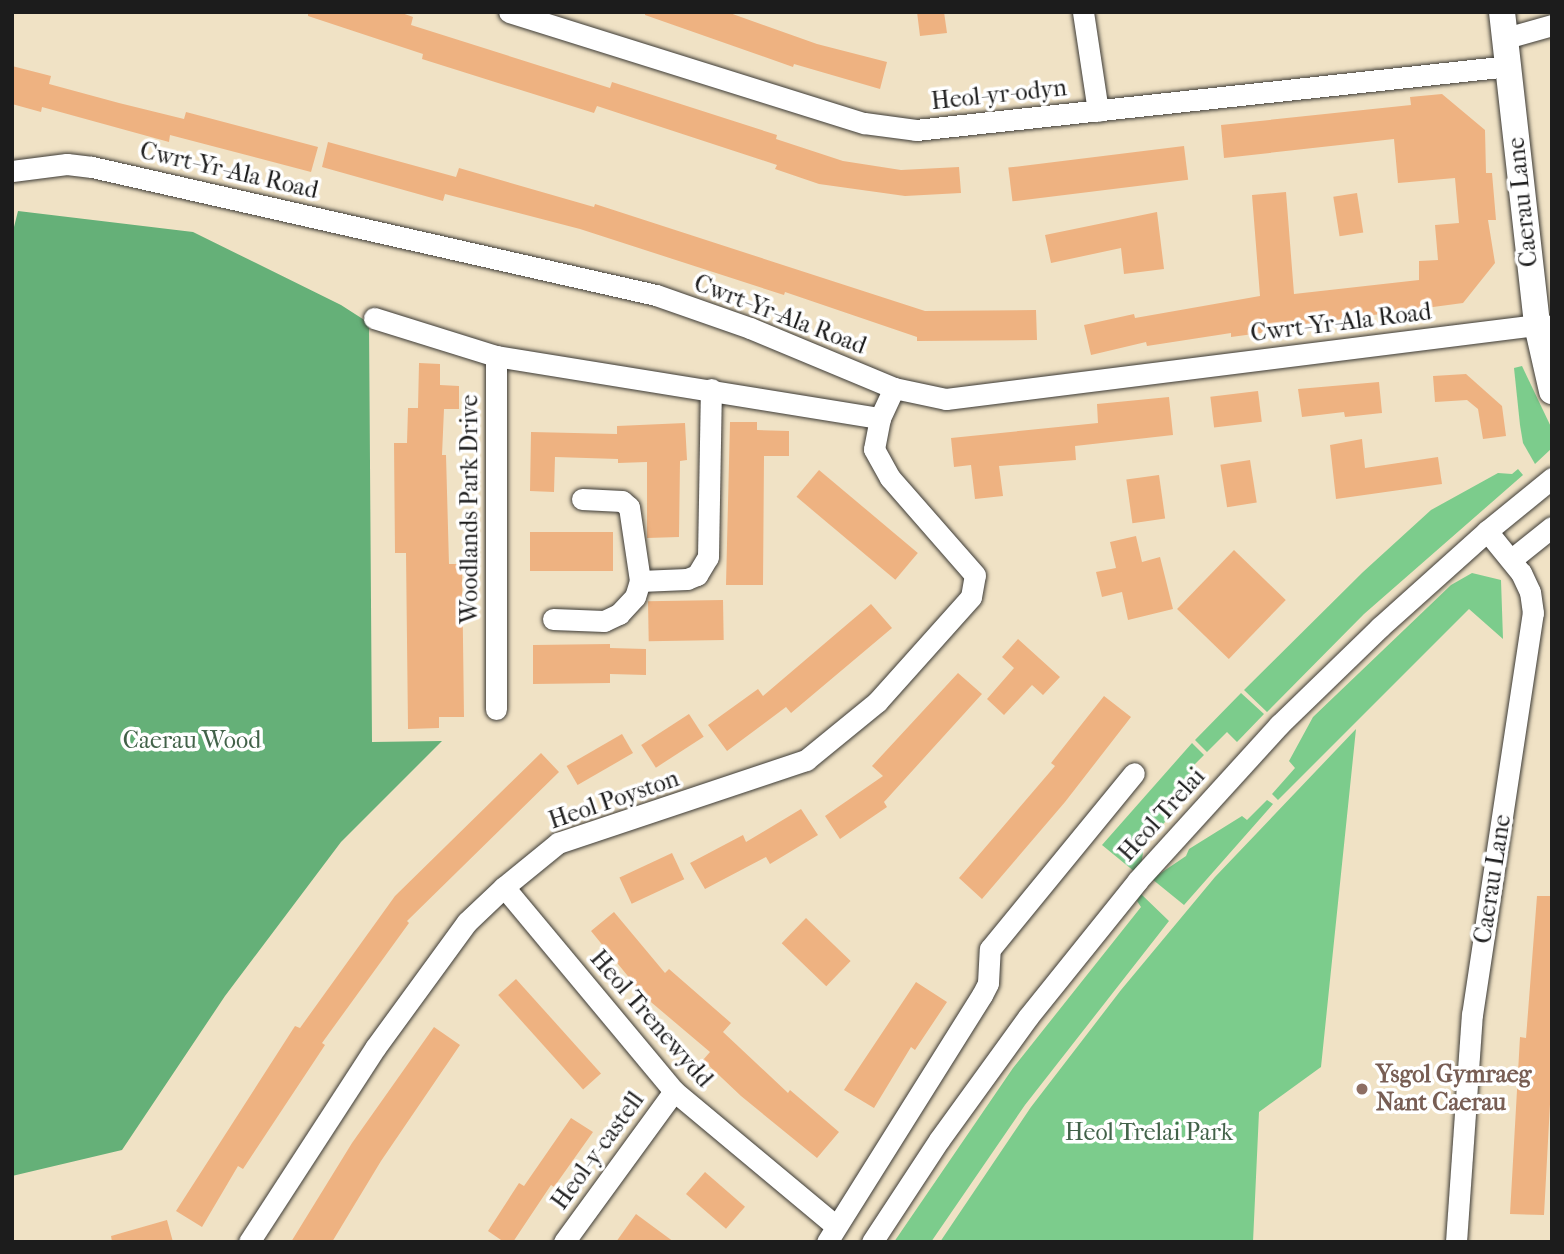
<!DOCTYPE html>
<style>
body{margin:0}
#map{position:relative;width:1564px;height:1254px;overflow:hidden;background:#f0e2c5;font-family:"IM FELL French Canon",serif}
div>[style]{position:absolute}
.green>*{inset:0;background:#7ccc8c}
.forest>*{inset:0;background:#65b078}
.building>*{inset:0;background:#eeb281;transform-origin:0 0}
.roads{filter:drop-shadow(0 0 2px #3c3a35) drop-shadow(0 0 2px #3c3a35)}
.minor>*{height:21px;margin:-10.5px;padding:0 10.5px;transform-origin:10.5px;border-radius:10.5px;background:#fff}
.tertiary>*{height:26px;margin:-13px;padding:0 13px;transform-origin:13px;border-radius:13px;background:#fff}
.dots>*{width:19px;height:19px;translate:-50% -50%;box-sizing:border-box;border:4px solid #fff;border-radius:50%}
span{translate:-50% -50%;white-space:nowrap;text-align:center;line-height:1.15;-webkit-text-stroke:7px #fff;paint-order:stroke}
.street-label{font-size:24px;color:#1c1c1c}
.park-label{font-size:24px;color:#426249}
.education-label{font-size:24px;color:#785e54;font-weight:700}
.left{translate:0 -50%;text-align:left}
.frame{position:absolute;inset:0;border:14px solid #1c1c1c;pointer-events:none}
</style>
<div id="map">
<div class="green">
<div style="clip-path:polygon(1522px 366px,1552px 429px,1552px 448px,1535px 464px,1523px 443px,1520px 425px,1514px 368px)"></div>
<div style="clip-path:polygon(1518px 469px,1523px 475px,1364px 614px,1267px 712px,1244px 690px,1363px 572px,1431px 510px,1498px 473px,1512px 474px)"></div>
<div style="clip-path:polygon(1472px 573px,1501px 580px,1503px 639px,1469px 609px,1278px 800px,1272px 794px,1295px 768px,1289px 761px,1313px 717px,1451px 585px)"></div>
<div style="clip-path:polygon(1241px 693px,1264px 714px,1237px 742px,1227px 732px,1207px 752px,1195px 740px)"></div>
<div style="clip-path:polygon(1356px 729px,1321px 1067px,1259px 1112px,1253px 1242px,940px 1242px,1031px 1107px,1121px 990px,1215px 877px)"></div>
<div style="clip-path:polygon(1192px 743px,1204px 755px,1188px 771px,1200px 782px,1144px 846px,1141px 866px,1135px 872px,1102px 845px)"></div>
<div style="clip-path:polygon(1267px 800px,1273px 804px,1184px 905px,1152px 879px,1186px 856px,1189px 849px,1242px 816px,1247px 820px)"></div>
<div style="clip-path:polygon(1141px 894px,1169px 921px,1025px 1105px,931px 1242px,894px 1242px,1013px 1068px,1141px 907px,1137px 901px)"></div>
</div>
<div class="forest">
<div style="clip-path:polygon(18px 211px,193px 232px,341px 305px,369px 323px,372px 742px,442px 741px,341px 842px,225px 996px,122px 1150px,12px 1176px,12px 235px)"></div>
</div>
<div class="building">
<div style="clip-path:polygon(308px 12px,399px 12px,413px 17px,411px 25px,610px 88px,612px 82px,777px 135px,776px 139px,843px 161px,901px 170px,959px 167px,961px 193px,905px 196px,819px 184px,775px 169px,777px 165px,597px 106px,594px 113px,422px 59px,423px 54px,308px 16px)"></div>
<div style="clip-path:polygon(645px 12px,727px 12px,817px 44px,887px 62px,880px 89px,794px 64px,793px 67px,645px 15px)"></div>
<div style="clip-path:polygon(917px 12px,944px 12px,947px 33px,920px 36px)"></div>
<div style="clip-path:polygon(12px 66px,51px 76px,49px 84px,119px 103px,184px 119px,186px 112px,318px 147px,311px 172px,170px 135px,169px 142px,42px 107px,41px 112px,12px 104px)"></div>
<div style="clip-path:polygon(1442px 94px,1485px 130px,1486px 173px,1492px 173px,1496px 220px,1488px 220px,1495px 263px,1463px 303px,1276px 328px,1276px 331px,1231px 337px,1231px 333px,1147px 346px,1146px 342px,1091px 355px,1084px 325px,1134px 314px,1135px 318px,1260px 296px,1252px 195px,1286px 192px,1294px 294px,1419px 280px,1419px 261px,1438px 260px,1435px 225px,1459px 223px,1455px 178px,1398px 183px,1394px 139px,1224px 158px,1221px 125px,1411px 105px,1410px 97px)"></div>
<div style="clip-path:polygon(328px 142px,456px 177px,459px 168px,594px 207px,595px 204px,925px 311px,1036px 310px,1037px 340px,917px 341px,917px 337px,785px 292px,784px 295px,580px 229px,445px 194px,443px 201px,322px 167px)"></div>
<div style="left:1184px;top:146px;width:34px;height:177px;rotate:83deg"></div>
<div style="left:1357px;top:193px;width:40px;height:24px;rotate:81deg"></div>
<div style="clip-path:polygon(1157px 212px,1164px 269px,1124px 274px,1121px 248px,1051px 263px,1045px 235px)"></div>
<div style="clip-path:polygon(419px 363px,440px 364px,440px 385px,459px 386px,459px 409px,444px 409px,442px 455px,446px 455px,449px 564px,462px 564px,464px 717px,439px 717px,439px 728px,408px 729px,406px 553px,395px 553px,394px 443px,407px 443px,408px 408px,418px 408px)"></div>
<div style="clip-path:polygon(1466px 374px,1502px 406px,1506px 436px,1483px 439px,1478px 409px,1467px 400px,1435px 402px,1433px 376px)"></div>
<div style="clip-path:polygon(1379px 382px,1382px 413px,1345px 417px,1344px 412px,1302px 417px,1298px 389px)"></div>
<div style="left:1258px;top:391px;width:31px;height:48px;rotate:83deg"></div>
<div style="clip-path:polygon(1169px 397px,1173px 435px,1075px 446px,1076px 460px,999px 466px,1003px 496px,975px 499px,971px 465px,954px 467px,951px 438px,1098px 423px,1097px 404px)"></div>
<div style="clip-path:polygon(730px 422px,757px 422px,757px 430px,789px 431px,789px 456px,764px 456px,763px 585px,726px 585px)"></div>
<div style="clip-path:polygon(685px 423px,687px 460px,680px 461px,679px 537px,647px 538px,647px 462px,618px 463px,618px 459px,555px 457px,554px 492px,530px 491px,531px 432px,617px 434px,617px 426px)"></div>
<div style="clip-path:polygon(1362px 439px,1365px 468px,1438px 457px,1442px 484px,1336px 499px,1330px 445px)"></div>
<div style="left:1250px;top:460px;width:43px;height:30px;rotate:81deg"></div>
<div style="left:819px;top:470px;width:129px;height:35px;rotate:40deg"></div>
<div style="left:1159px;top:475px;width:44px;height:33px;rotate:82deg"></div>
<div style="left:530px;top:532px;width:83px;height:39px"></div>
<div style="clip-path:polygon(1136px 536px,1142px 562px,1160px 557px,1173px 609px,1128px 620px,1122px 592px,1102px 597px,1096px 572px,1116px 568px,1110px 542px)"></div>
<div style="left:1234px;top:550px;width:72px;height:82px;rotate:44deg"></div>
<div style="left:723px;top:600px;width:40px;height:75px;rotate:89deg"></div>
<div style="clip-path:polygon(871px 604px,892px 628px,791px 713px,786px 707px,727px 751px,708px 725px,758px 689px,763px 696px)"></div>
<div style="clip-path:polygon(1018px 639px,1060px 677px,1043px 695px,1032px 685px,1004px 715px,987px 699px,1014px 668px,1002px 657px)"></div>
<div style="clip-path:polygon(610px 644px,610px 648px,646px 649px,646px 675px,610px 674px,610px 683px,533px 684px,533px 645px)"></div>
<div style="clip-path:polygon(958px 673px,982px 694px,884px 802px,887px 807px,840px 839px,825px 816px,883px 776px,872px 766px)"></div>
<div style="clip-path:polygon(1104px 696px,1131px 717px,1065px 802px,982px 899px,959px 878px,1055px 766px,1051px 763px)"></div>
<div style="left:689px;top:714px;width:27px;height:57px;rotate:57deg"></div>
<div style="left:622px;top:734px;width:22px;height:64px;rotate:60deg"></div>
<div style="clip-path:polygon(541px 753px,559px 772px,407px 921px,409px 923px,322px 1043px,325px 1045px,243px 1169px,238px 1166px,202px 1227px,176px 1211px,295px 1026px,300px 1028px,395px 896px)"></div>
<div style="clip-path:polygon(801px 809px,818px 835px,770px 864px,766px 857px,705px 889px,690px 863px,743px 835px,746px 842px)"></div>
<div style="left:672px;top:853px;width:29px;height:58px;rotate:65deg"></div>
<div style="clip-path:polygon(1537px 896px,1552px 896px,1552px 1067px,1544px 1215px,1510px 1214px,1520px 1037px,1526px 1038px)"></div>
<div style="clip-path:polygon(614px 912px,665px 973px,669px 969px,731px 1023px,723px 1032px,788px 1093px,790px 1090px,839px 1132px,817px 1158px,741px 1096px,703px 1060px,710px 1052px,645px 997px,591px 931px)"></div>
<div style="left:806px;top:918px;width:62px;height:35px;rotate:44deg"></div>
<div style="left:516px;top:979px;width:127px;height:24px;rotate:48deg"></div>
<div style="clip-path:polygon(916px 982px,947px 1002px,915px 1050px,911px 1047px,874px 1108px,844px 1090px)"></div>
<div style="clip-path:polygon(434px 1027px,460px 1045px,381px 1161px,332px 1242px,291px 1242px,352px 1143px)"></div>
<div style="clip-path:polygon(571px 1118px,593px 1132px,554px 1187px,551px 1185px,513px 1242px,504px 1242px,488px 1231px,519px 1183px,524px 1186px)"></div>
<div style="left:705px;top:1172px;width:53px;height:29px;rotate:41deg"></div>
<div style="clip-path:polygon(636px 1214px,674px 1242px,616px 1242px)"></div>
<div style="clip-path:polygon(167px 1220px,173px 1242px,112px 1242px,111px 1236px)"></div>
</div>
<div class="roads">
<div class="minor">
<div style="left:509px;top:12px;width:372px;rotate:17.4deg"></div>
<div style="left:864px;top:123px;width:52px;rotate:7.7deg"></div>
<div style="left:916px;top:130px;width:596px;rotate:-6.16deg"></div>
<div style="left:1083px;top:12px;width:100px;rotate:81.4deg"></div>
<div style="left:1506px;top:38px;width:48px;rotate:-15.8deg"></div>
<div style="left:12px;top:171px;width:55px;rotate:-7.3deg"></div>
<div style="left:67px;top:164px;width:25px;rotate:7deg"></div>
<div style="left:92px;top:167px;width:578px;rotate:12.79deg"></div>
<div style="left:656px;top:295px;width:100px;rotate:19.3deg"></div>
<div style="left:750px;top:328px;width:156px;rotate:22.6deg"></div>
<div style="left:894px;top:388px;width:53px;rotate:11.9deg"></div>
<div style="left:946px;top:399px;width:596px;rotate:-7.14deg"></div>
<div style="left:1537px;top:325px;width:15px;rotate:4deg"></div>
<div style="left:374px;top:318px;width:128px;rotate:17.3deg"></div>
<div style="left:496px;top:356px;width:389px;rotate:9.2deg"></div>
<div style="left:582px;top:499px;width:40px;rotate:2.9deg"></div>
<div style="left:622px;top:501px;width:9px;rotate:41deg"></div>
<div style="left:629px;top:507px;width:75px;rotate:81.5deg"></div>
<div style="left:640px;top:581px;width:47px;rotate:-2.4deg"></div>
<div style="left:687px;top:579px;width:11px;rotate:-22deg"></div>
<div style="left:697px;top:575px;width:21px;rotate:-59deg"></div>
<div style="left:708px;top:557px;width:168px;rotate:-89deg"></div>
<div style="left:1512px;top:559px;width:51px;rotate:-38.7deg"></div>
<div style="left:553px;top:619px;width:51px;rotate:2.2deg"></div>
<div style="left:604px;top:621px;width:17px;rotate:-25deg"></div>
<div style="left:619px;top:614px;width:23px;rotate:-47deg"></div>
<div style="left:635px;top:597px;width:17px;rotate:-73deg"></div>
<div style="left:496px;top:709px;width:353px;rotate:-90deg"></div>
<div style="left:504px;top:887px;width:266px;rotate:50.2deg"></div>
<div style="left:674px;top:1091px;width:211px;rotate:39.8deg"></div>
<div style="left:249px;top:1242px;width:231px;rotate:-57deg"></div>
<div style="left:375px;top:1048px;width:156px;rotate:-53.9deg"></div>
<div style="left:467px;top:922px;width:51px;rotate:-43.4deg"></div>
<div style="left:504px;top:887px;width:70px;rotate:-39.2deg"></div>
<div style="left:558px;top:843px;width:262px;rotate:-18.5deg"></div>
<div style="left:806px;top:760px;width:92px;rotate:-39.2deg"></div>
<div style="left:877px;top:702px;width:141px;rotate:-48.2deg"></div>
<div style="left:971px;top:597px;width:22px;rotate:-80deg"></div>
<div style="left:975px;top:575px;width:129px;rotate:-131.2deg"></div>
<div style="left:890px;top:478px;width:33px;rotate:-119deg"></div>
<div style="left:874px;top:449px;width:32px;rotate:-79deg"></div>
<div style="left:880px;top:418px;width:33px;rotate:-65deg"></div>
<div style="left:564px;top:1242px;width:187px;rotate:-53.9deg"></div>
<div style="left:827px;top:1242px;width:292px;rotate:-57.9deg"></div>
<div style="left:982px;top:995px;width:13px;rotate:-63deg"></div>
<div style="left:988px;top:983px;width:34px;rotate:-87deg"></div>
<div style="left:990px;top:949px;width:227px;rotate:-50.7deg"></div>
<div style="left:872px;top:1242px;width:122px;rotate:-56.7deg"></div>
<div style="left:939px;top:1140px;width:152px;rotate:-54.1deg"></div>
<div style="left:1028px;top:1017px;width:176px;rotate:-51.2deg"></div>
<div style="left:1138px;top:880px;width:210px;rotate:-47.7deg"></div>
<div style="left:1279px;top:725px;width:141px;rotate:-44.1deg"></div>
<div style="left:1380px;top:627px;width:144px;rotate:-41.9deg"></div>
<div style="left:1487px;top:531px;width:84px;rotate:-39.2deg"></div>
<div style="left:1456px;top:1242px;width:228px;rotate:-86deg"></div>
<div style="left:1472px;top:1015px;width:407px;rotate:-81.4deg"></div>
<div style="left:1533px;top:613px;width:21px;rotate:-98deg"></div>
<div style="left:1530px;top:592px;width:21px;rotate:-115deg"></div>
<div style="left:1521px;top:573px;width:54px;rotate:-129deg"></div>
</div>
<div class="tertiary">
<div style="left:1502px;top:12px;width:315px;rotate:83.6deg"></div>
<div style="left:1537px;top:325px;width:68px;rotate:77.2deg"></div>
</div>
</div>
<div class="dots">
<div style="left:1362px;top:1089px;background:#8d6e63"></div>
</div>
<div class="street-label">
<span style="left:999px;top:95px;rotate:-6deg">Heol-yr-odyn</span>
<span style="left:229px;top:171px;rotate:13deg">Cwrt-Yr-Ala Road</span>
<span style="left:1523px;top:202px;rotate:-96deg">Caerau Lane</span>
<span style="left:780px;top:315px;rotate:21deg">Cwrt-Yr-Ala Road</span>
<span style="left:1341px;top:323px;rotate:-7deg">Cwrt-Yr-Ala Road</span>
<span style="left:470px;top:509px;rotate:-90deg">Woodlands Park Drive</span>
<span style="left:614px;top:800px;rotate:-19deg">Heol Poyston</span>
<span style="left:1162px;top:815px;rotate:-48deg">Heol Trelai</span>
<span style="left:1493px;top:879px;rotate:-81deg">Caerau Lane</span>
<span style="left:651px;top:1019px;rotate:49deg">Heol Trenewydd</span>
<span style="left:598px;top:1151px;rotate:-54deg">Heol-y-castell</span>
</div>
<div class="park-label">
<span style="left:192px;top:741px">Caerau Wood</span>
<span style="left:1149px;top:1133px">Heol Trelai Park</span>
</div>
<div class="education-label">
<span class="left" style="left:1376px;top:1089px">Ysgol Gymraeg<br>Nant Caerau</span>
</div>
<div class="frame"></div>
</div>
